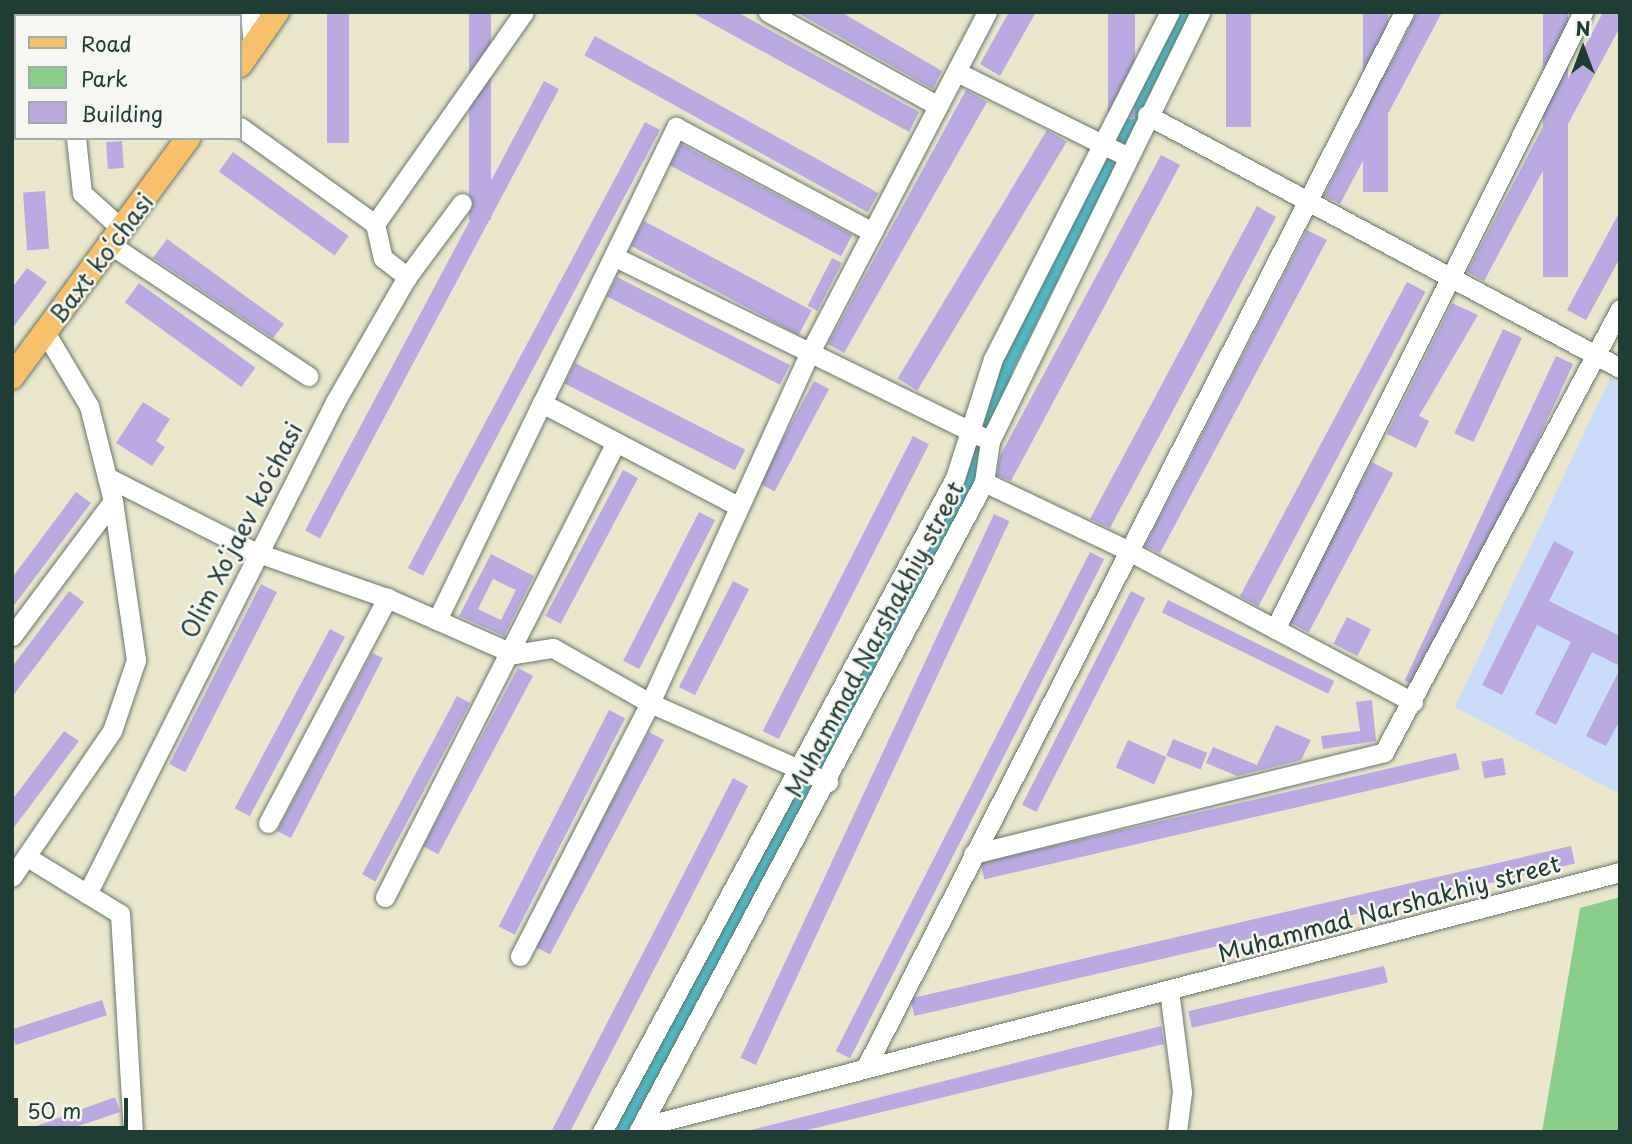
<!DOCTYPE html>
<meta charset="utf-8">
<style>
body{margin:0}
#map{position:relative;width:1632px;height:1144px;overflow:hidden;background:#ebe7cd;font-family:"Playpen Sans",sans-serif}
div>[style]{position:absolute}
.built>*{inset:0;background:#cadcf9}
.green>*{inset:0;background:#89cf89}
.canal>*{height:16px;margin:-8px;padding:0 8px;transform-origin:8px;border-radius:8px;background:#4ebbc8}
.building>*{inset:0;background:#bbaae2;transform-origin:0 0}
.roads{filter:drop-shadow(0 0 2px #66786a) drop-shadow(0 0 2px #66786a)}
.minor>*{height:19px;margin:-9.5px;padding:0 9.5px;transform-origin:9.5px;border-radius:9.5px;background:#fff}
.major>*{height:24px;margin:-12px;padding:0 12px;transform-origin:12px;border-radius:12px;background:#f7c06b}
span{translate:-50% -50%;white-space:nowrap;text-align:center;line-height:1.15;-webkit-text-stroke:5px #f6f6f2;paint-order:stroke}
.street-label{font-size:24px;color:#1f3d34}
.frame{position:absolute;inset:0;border:14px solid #1f3d34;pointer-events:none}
.legend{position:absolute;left:14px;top:14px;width:228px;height:126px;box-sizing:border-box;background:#f6f6f2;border:2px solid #a0aca6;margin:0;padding:9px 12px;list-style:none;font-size:21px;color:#1f3d34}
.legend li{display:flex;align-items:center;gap:14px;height:35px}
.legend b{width:35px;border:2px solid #a0aca6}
.north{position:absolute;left:1548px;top:14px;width:70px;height:70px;-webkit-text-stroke:5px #f6f6f2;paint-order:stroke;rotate:0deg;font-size:19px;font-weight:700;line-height:28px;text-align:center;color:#1f3d34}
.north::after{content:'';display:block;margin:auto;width:24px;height:32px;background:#1f3d34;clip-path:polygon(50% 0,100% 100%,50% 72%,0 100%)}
.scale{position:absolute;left:14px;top:1098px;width:114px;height:32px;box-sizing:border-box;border:4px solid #1f3d34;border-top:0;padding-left:9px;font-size:21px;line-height:24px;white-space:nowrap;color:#1f3d34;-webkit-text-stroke:5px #f6f6f2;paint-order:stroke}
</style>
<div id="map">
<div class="built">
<div style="clip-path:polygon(1610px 378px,1620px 384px,1620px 794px,1455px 707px)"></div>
</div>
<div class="green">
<div style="clip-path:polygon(1620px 897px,1620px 1132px,1542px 1132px,1580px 908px)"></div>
</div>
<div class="canal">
<div style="left:1120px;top:138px;width:142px;rotate:-62.7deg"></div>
<div style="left:622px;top:1132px;width:711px;rotate:-61.6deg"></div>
<div style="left:960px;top:507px;width:148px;rotate:-71.9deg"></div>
<div style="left:1006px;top:366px;width:228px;rotate:-63.4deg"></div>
</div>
<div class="building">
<div style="left:327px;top:12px;width:22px;height:131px"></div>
<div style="left:469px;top:12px;width:22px;height:208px"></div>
<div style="clip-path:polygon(691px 12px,737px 12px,919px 112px,909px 132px)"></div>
<div style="clip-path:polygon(796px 12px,841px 12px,942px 71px,933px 89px)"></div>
<div style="clip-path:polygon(1009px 12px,1036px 12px,1000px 76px,980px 64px)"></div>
<div style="left:1108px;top:12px;width:27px;height:107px"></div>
<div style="left:1226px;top:12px;width:25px;height:115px"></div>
<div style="left:1363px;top:12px;width:25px;height:180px"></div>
<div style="clip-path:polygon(1417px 12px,1442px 12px,1340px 204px,1324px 196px)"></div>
<div style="left:1543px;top:12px;width:25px;height:265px"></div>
<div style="clip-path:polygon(1603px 12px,1620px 12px,1620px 27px,1484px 281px,1467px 272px)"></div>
<div style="left:595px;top:36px;width:324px;height:22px;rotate:29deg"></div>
<div style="left:544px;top:81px;width:17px;height:509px;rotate:28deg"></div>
<div style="clip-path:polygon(966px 90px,987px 102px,844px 353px,828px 344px)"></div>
<div style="left:645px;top:122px;width:17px;height:505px;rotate:28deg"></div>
<div style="left:1047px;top:130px;width:23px;height:290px;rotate:31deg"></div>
<div style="left:122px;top:141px;width:27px;height:16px;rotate:86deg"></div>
<div style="left:681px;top:144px;width:194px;height:24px;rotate:28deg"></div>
<div style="left:233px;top:152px;width:143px;height:24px;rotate:36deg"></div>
<div style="clip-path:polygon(1161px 155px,1180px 165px,1011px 481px,997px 475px,1000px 456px)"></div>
<div style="left:45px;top:191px;width:58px;height:22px;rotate:86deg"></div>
<div style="clip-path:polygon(1257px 206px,1276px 217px,1237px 291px,1110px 528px,1090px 519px)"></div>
<div style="clip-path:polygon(1620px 211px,1620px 258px,1586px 320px,1567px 310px)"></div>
<div style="left:644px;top:221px;width:190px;height:28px;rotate:28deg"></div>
<div style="clip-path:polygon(1307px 230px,1327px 240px,1160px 553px,1145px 546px)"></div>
<div style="clip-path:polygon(167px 239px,284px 324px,273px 338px,153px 258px)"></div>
<div style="left:832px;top:258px;width:11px;height:54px;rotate:27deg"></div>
<div style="clip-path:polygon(27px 268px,47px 282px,12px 329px,12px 288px)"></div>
<div style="left:617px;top:277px;width:194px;height:22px;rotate:27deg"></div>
<div style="left:1407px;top:282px;width:21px;height:356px;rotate:28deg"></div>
<div style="left:139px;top:283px;width:144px;height:24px;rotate:36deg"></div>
<div style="clip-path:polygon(1452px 303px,1478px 315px,1419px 416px,1429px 421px,1416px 448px,1387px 434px)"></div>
<div style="left:1503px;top:329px;width:21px;height:115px;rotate:25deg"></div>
<div style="left:1556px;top:356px;width:19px;height:358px;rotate:25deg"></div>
<div style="left:575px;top:363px;width:191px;height:23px;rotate:27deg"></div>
<div style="left:814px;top:381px;width:17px;height:116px;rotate:28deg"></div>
<div style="clip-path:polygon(143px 402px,170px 419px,156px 441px,165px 447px,152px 466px,116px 443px)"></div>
<div style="left:913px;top:436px;width:18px;height:331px;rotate:27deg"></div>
<div style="left:1372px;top:462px;width:24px;height:180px;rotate:28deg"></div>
<div style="left:623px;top:470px;width:17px;height:165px;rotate:28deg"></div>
<div style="clip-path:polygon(76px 492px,91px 503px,12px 608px,12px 578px)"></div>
<div style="left:699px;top:512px;width:18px;height:167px;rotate:27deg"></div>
<div style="left:994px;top:514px;width:17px;height:600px;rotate:25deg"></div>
<div style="clip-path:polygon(1554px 541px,1574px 552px,1549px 601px,1620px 636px,1620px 666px,1592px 652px,1556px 725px,1535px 714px,1571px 642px,1537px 625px,1502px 695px,1482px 685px)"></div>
<div style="left:1090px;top:552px;width:16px;height:560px;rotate:27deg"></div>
<div style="clip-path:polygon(evenodd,491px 554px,534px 576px,504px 636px,459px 616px,491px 554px,493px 579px,516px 590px,501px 620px,478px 609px,493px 579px)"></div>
<div style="left:733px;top:581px;width:18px;height:119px;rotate:27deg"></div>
<div style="left:261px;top:584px;width:18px;height:202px;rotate:27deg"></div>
<div style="clip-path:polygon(69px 591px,84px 602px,12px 697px,12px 667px)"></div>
<div style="left:1131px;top:591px;width:16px;height:240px;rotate:27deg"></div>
<div style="left:1168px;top:600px;width:185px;height:14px;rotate:26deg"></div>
<div style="left:1347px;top:617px;width:27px;height:30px;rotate:27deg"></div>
<div style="left:330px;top:629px;width:17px;height:203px;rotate:28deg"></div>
<div style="clip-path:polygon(372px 653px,383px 658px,291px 838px,277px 831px)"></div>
<div style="left:518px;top:668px;width:17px;height:202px;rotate:28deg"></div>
<div style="clip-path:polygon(1620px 669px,1620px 720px,1606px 746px,1586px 736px)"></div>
<div style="left:457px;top:696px;width:15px;height:202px;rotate:28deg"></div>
<div style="clip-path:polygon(1372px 700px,1376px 741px,1323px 749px,1321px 736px,1360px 731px,1356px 702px)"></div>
<div style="left:609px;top:710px;width:18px;height:243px;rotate:27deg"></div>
<div style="clip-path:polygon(1276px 725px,1311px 740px,1301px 760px,1237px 776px,1206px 763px,1213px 747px,1257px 765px)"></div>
<div style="clip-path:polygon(64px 731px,79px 741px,12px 830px,12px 800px)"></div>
<div style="left:649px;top:732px;width:17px;height:243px;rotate:28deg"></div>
<div style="left:1173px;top:739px;width:37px;height:18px;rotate:22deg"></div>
<div style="left:1128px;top:740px;width:42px;height:30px;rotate:24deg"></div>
<div style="left:1456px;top:753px;width:17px;height:488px;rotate:77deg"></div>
<div style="left:1503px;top:758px;width:17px;height:22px;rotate:80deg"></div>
<div style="clip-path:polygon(733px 778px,748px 786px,676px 927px,570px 1132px,551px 1132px)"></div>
<div style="left:1571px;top:846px;width:18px;height:678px;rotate:77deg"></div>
<div style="left:1384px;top:966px;width:17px;height:201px;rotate:77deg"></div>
<div style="left:102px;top:1000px;width:16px;height:96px;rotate:72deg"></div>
<div style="clip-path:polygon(1161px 1026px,1164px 1044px,799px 1132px,743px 1132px)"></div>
<div style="clip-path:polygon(115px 1097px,120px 1112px,61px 1132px,20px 1132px)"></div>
</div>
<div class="roads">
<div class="minor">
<div style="left:69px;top:12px;width:4px;rotate:90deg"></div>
<div style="left:250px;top:12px;width:34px;rotate:85deg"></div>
<div style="left:768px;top:12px;width:194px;rotate:28.9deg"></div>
<div style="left:959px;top:73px;width:189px;rotate:26.4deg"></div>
<div style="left:1147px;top:115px;width:536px;rotate:28.14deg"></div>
<div style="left:240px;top:127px;width:166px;rotate:35.7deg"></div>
<div style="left:375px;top:224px;width:35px;rotate:77deg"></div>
<div style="left:383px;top:258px;width:31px;rotate:38deg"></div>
<div style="left:76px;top:138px;width:55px;rotate:83.8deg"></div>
<div style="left:82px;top:193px;width:55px;rotate:42.1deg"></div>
<div style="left:375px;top:224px;width:259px;rotate:-54.9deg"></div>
<div style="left:111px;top:245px;width:237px;rotate:33.6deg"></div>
<div style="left:615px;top:257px;width:409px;rotate:26.1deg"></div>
<div style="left:107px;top:477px;width:166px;rotate:26.9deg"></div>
<div style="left:255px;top:552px;width:140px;rotate:19.2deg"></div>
<div style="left:387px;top:598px;width:139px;rotate:23.8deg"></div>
<div style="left:514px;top:654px;width:39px;rotate:-9deg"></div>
<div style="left:553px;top:648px;width:112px;rotate:29.6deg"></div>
<div style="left:650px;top:703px;width:195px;rotate:23.9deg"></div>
<div style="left:984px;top:482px;width:158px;rotate:25.4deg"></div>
<div style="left:1127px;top:550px;width:324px;rotate:28deg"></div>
<div style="left:736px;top:505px;width:219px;rotate:-152.3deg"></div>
<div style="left:542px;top:403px;width:307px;rotate:-64.1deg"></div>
<div style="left:676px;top:127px;width:223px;rotate:28.1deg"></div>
<div style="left:437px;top:620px;width:241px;rotate:-64.2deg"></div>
<div style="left:1275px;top:629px;width:690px;rotate:-63.47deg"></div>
<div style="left:12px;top:636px;width:169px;rotate:-53.2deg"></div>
<div style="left:113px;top:501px;width:98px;rotate:-104.2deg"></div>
<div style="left:89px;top:406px;width:86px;rotate:-120.7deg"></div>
<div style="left:268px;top:823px;width:255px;rotate:-62.1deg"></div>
<div style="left:973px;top:854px;width:423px;rotate:-13.9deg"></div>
<div style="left:1384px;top:752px;width:502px;rotate:-61.95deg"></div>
<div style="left:27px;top:857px;width:109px;rotate:31.5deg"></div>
<div style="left:120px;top:914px;width:218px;rotate:86.6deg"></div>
<div style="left:12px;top:877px;width:177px;rotate:-55.6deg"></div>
<div style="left:112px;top:731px;width:75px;rotate:-71.3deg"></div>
<div style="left:136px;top:660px;width:161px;rotate:-98.2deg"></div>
<div style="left:87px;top:894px;width:551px;rotate:-63.25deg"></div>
<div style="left:335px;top:402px;width:144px;rotate:-60.1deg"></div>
<div style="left:407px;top:277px;width:92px;rotate:-53.4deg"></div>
<div style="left:385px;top:897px;width:510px;rotate:-63.08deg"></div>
<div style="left:520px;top:956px;width:284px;rotate:-62.8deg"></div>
<div style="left:650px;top:703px;width:384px;rotate:-65.5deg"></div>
<div style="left:809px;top:354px;width:386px;rotate:-62.5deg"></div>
<div style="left:1169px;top:990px;width:103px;rotate:82.7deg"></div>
<div style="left:1182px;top:1092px;width:40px;rotate:97.1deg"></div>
<div style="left:866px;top:1067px;width:1184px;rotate:-62.98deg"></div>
<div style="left:641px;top:1127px;width:1012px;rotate:-14.6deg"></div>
<div style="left:602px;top:1132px;width:743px;rotate:-61.64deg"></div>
<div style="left:955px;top:478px;width:125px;rotate:-72.3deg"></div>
<div style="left:993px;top:359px;width:390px;rotate:-63deg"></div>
<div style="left:638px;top:1132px;width:736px;rotate:-61.97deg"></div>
<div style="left:984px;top:482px;width:41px;rotate:-81.7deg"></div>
<div style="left:990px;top:441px;width:478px;rotate:-63.9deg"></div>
</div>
<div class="major">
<div style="left:240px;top:65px;width:65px;rotate:-55.1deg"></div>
<div style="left:12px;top:377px;width:297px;rotate:-53.6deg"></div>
</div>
</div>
<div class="street-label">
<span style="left:101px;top:258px;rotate:-53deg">Baxt koʻchasi</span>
<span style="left:241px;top:530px;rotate:-63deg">Olim Xoʻjaev ko'chasi</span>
<span style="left:874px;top:639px;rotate:-62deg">Muhammad Narshakhiy street</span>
<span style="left:1389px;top:908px;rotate:-15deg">Muhammad Narshakhiy street</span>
</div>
<div class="frame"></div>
<ul class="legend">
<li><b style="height:9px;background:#f7c06b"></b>Road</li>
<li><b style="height:19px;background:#89cf89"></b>Park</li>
<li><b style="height:19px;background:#bbaae2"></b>Building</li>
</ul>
<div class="north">N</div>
<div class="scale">50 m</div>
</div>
